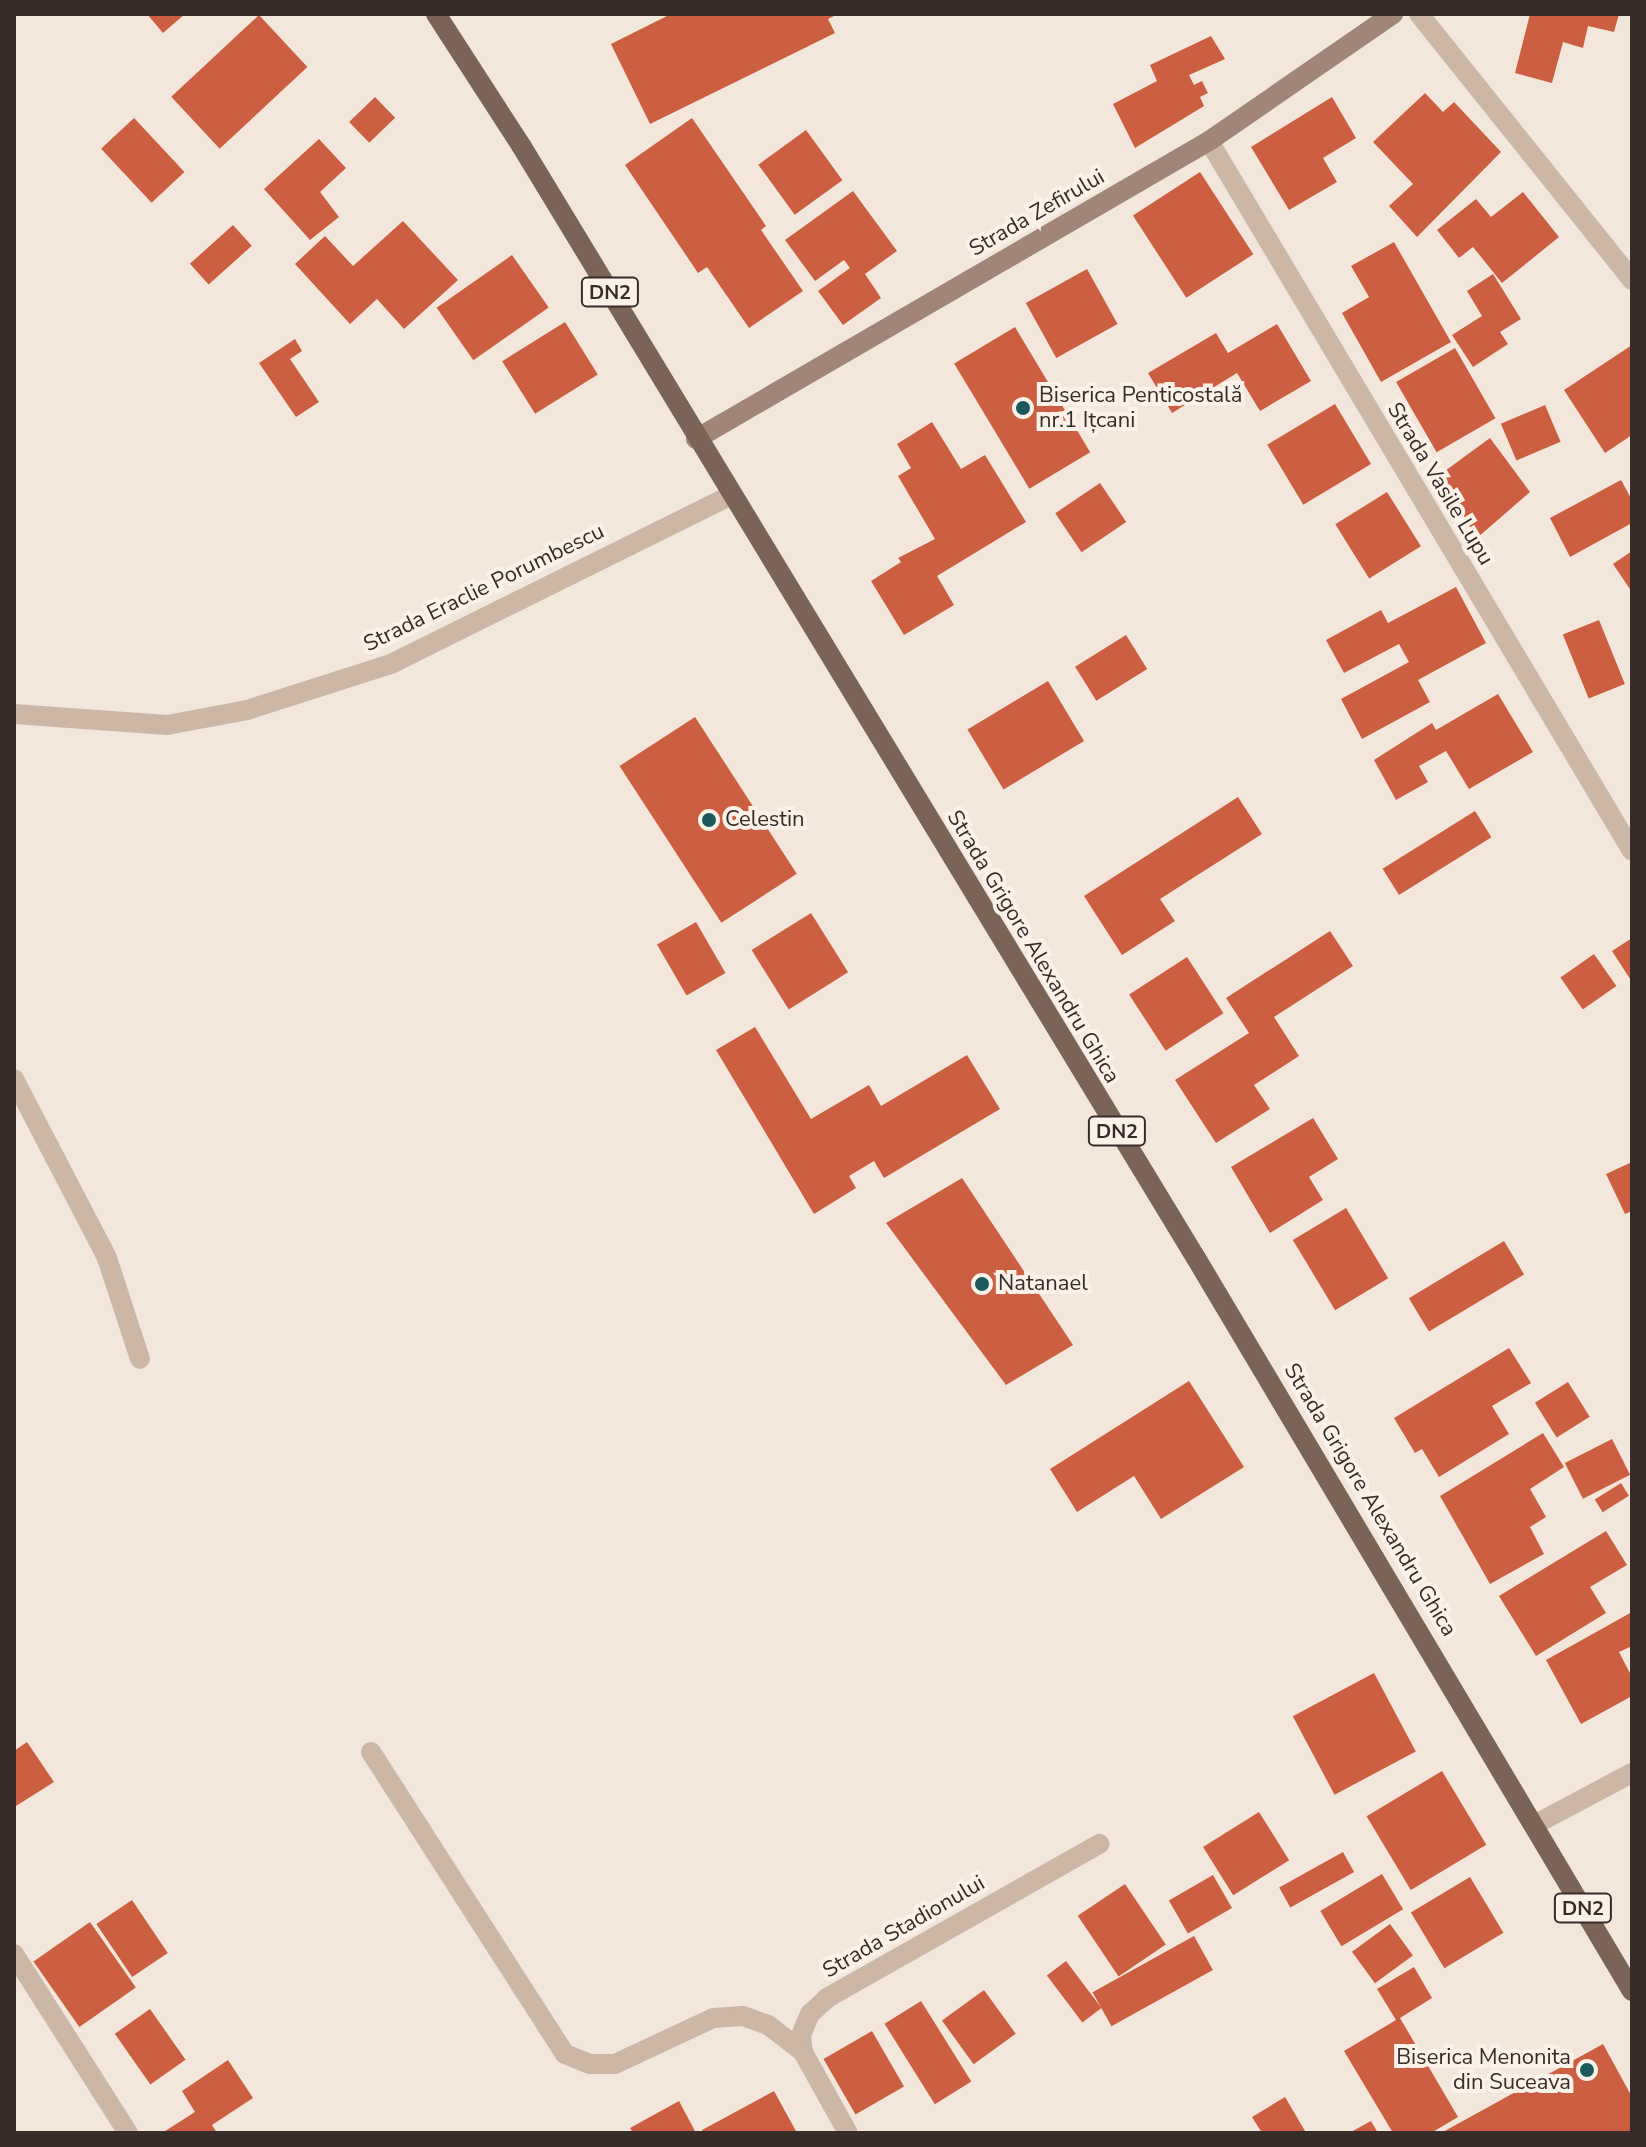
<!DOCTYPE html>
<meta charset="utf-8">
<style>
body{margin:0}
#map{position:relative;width:1646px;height:2147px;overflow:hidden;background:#f3e7db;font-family:"Nunito Sans",sans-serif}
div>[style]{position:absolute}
.building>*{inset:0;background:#cc5f41;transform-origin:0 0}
.street>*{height:20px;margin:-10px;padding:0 10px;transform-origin:10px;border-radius:10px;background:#ccb7a7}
.secondary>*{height:20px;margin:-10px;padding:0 10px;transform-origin:10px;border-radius:10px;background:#a08578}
.primary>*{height:20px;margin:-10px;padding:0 10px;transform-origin:10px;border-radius:10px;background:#7b6358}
.dots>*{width:22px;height:22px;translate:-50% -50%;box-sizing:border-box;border:4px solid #faf2e8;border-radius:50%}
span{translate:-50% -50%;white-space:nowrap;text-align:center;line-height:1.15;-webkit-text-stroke:8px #faf2e8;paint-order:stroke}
.shield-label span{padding:2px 6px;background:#faf2e8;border:2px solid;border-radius:6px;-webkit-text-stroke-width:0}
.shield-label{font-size:20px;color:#382c28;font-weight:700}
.street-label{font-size:22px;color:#382c28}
.poi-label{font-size:22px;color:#382c28}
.left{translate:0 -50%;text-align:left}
.right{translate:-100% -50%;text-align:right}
.frame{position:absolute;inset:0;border:16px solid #382c28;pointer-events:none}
</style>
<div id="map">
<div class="building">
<div style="clip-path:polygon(147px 14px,185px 14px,163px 33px)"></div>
<div style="clip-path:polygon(671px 14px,838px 14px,828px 19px,835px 33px,650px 124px,611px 44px)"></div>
<div style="clip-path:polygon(1530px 14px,1619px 14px,1614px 32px,1588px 26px,1583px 48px,1563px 42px,1552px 83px,1515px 73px)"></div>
<div style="left:259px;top:15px;width:71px;height:120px;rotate:47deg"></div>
<div style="clip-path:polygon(1211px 36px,1225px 59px,1189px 75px,1194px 85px,1202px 81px,1208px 93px,1200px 97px,1204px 106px,1135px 148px,1113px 104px,1157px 81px,1150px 65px)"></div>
<div style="clip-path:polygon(1425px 93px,1443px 112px,1454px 102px,1501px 152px,1417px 237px,1389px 206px,1413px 184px,1373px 142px)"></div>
<div style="left:375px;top:97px;width:29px;height:36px;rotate:46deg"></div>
<div style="clip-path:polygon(1332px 97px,1356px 138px,1323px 158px,1337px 182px,1289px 210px,1251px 147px)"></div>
<div style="left:134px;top:118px;width:74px;height:45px;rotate:47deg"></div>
<div style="clip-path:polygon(692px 118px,766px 226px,761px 230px,803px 291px,749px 328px,707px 267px,698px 273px,625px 165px)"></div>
<div style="left:806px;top:130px;width:62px;height:59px;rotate:54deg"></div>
<div style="clip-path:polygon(319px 139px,346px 168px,320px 192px,339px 217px,310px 240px,264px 189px)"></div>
<div style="left:1200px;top:172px;width:98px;height:80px;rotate:57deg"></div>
<div style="clip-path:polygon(853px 191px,897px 251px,865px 274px,881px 298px,843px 325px,818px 291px,850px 268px,844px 260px,815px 281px,785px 240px)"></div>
<div style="clip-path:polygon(1523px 192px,1559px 237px,1502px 283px,1473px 247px,1459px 258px,1437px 230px,1476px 199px,1491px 217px)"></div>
<div style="clip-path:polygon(403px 221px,458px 280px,404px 329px,377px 299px,350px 324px,295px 264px,325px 236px,353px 266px)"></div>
<div style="left:233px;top:225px;width:28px;height:58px;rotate:48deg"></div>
<div style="clip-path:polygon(1394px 242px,1451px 342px,1381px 382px,1342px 313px,1369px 297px,1351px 266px)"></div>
<div style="left:512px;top:255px;width:64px;height:92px;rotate:55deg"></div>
<div style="left:1087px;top:269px;width:63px;height:70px;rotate:61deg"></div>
<div style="clip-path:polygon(1493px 274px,1521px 319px,1500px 332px,1508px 344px,1473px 367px,1452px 335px,1482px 316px,1467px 291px)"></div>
<div style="left:565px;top:322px;width:62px;height:74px;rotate:58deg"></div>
<div style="clip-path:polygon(1277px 324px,1311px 381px,1260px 411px,1237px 373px,1172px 413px,1148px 373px,1216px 333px,1228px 353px)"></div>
<div style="left:1015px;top:327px;width:146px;height:71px;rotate:59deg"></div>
<div style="clip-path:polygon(295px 339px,302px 351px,290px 359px,319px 402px,296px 417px,259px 363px)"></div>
<div style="clip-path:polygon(1632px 345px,1632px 435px,1605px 453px,1564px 390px)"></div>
<div style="left:1455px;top:348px;width:81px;height:68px;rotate:60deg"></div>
<div style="left:1335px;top:404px;width:70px;height:79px;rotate:59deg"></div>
<div style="left:1545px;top:405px;width:40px;height:48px;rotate:67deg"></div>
<div style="clip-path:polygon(932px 422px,961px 469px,985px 455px,1026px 522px,937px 576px,954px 605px,904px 635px,871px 581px,901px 562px,898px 558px,935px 539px,898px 476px,911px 468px,897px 444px)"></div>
<div style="clip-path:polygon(1490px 438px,1530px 492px,1477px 538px,1438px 476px)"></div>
<div style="clip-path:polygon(1621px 480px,1632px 500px,1632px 523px,1570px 557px,1550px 518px)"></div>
<div style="left:1100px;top:483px;width:47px;height:54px;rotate:56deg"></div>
<div style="left:1387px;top:492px;width:64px;height:61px;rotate:58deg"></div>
<div style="clip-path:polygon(1632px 551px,1632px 592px,1613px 564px)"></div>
<div style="clip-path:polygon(1456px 587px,1486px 643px,1418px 680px,1430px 702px,1362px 739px,1341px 699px,1409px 662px,1399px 644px,1344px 673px,1326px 640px,1381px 610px,1388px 623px)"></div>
<div style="left:1599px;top:620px;width:69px;height:39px;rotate:68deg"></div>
<div style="left:1126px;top:635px;width:40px;height:60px;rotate:58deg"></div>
<div style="left:1048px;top:681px;width:70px;height:94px;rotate:59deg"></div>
<div style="clip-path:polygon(1498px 694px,1533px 752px,1469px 789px,1446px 751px,1419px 766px,1428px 782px,1396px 800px,1374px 760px,1432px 723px,1436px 730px)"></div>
<div style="left:695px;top:717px;width:187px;height:90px;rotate:57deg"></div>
<div style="clip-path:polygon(1238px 797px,1262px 834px,1160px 899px,1175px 921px,1122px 955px,1084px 896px)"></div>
<div style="left:1475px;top:811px;width:31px;height:109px;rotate:58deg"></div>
<div style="left:811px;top:913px;width:70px;height:70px;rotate:58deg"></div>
<div style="left:696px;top:922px;width:59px;height:45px;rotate:60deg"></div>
<div style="clip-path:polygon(1330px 931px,1353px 966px,1274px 1017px,1299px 1056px,1254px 1085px,1270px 1109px,1216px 1143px,1175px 1080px,1249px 1033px,1226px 998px)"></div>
<div style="clip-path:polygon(1632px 938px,1632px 982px,1612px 951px)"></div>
<div style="left:1594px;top:954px;width:39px;height:41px;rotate:55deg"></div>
<div style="left:1187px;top:957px;width:67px;height:69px;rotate:57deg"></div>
<div style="clip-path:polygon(755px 1027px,811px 1119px,869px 1085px,881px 1106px,967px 1055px,1000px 1109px,884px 1178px,874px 1161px,849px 1176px,856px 1188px,814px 1214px,716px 1050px)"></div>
<div style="clip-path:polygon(1313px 1118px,1338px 1159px,1309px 1177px,1323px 1200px,1270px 1233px,1231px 1167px)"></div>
<div style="clip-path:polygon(1632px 1162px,1632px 1211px,1625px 1214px,1606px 1174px)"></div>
<div style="clip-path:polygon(962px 1178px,1073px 1345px,1006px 1385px,886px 1223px)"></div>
<div style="left:1346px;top:1208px;width:82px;height:62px;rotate:59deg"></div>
<div style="left:1504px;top:1241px;width:39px;height:111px;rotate:59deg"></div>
<div style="clip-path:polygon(1509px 1348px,1531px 1383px,1492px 1406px,1509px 1434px,1439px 1477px,1422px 1449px,1415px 1453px,1394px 1418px)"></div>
<div style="clip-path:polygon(1189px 1381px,1244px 1467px,1161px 1519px,1134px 1476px,1077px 1512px,1050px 1469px)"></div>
<div style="left:1568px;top:1382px;width:41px;height:39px;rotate:58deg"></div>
<div style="clip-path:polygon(1543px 1433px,1564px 1467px,1530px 1489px,1546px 1517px,1530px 1527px,1544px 1554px,1490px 1584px,1440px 1496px)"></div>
<div style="left:1612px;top:1439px;width:40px;height:53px;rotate:63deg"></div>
<div style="left:1621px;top:1483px;width:15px;height:31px;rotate:58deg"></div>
<div style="clip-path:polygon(1606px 1531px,1627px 1565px,1590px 1587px,1606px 1613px,1536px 1656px,1499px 1596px)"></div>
<div style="clip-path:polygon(1632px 1612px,1632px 1646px,1619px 1652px,1632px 1677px,1632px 1696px,1581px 1724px,1546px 1660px)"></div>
<div style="left:1374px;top:1673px;width:89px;height:92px;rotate:62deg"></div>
<div style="clip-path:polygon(27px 1742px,54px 1782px,16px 1806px,14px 1751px)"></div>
<div style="left:1442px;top:1771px;width:86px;height:88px;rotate:59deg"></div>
<div style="left:1259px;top:1812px;width:57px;height:66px;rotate:58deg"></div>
<div style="left:1343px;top:1852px;width:23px;height:73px;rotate:61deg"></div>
<div style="left:1382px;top:1874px;width:41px;height:72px;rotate:59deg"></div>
<div style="left:1213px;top:1875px;width:38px;height:51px;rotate:60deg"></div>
<div style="left:1470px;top:1877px;width:65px;height:69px;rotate:59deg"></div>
<div style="left:1125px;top:1884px;width:73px;height:57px;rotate:56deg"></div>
<div style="left:132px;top:1900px;width:64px;height:43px;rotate:56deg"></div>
<div style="left:90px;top:1922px;width:80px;height:69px;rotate:55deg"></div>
<div style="left:1390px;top:1924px;width:39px;height:47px;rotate:54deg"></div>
<div style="left:1194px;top:1936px;width:39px;height:116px;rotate:61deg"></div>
<div style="left:1066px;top:1961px;width:59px;height:24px;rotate:53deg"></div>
<div style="clip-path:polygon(1414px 1967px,1432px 1998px,1400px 2018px,1458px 2117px,1431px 2133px,1393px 2133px,1344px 2051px,1396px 2020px,1377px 1989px)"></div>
<div style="left:984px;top:1990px;width:54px;height:52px;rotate:54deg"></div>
<div style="left:921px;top:2001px;width:95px;height:43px;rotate:58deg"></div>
<div style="left:150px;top:2009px;width:62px;height:43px;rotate:55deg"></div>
<div style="left:872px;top:2031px;width:64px;height:56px;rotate:60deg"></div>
<div style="clip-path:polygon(1603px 2044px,1632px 2097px,1632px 2133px,1441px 2133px)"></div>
<div style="clip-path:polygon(228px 2060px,253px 2098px,212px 2125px,217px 2133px,162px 2133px,195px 2112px,182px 2091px)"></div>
<div style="clip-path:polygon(774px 2091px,797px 2133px,703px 2133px,702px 2130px)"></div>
<div style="clip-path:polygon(1285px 2097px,1305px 2131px,1262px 2133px,1252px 2117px)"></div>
<div style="clip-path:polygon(679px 2101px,696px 2133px,633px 2133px,630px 2128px)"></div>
<div style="clip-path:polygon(1371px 2121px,1378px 2133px,1349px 2133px)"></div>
</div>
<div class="street">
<div style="left:1419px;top:14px;width:341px;rotate:51.3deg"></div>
<div style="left:1209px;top:141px;width:826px;rotate:59.21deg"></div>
<div style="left:14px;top:714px;width:153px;rotate:4.1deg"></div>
<div style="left:167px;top:725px;width:81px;rotate:-10.6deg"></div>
<div style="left:247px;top:710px;width:151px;rotate:-17.7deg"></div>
<div style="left:391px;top:664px;width:378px;rotate:-26.4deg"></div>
<div style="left:14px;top:1079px;width:202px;rotate:62.5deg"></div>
<div style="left:107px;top:1258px;width:106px;rotate:71.9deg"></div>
<div style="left:371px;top:1752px;width:359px;rotate:57.3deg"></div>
<div style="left:565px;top:2054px;width:27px;rotate:22deg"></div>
<div style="left:590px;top:2064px;width:25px"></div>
<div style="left:615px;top:2064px;width:108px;rotate:-25.1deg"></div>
<div style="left:713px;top:2018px;width:30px;rotate:-4deg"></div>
<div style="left:743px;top:2016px;width:27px;rotate:20deg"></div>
<div style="left:768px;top:2025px;width:44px;rotate:37.6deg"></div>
<div style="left:1534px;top:1825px;width:111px;rotate:-28deg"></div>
<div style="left:14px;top:1954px;width:212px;rotate:57.5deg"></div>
<div style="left:848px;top:2133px;width:93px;rotate:-119.1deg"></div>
<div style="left:803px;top:2052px;width:17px;rotate:-97deg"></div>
<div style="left:801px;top:2035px;width:23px;rotate:-67deg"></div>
<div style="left:810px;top:2014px;width:23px;rotate:-43deg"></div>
<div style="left:827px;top:1998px;width:313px;rotate:-29.5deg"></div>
</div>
<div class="secondary">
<div style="left:696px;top:439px;width:593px;rotate:-30.15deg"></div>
<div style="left:1209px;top:141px;width:224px;rotate:-34.6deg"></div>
</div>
<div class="primary">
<div style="left:436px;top:14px;width:158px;rotate:57.1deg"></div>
<div style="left:522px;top:147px;width:1299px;rotate:58.76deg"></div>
<div style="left:1196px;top:1258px;width:853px;rotate:59.26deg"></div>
</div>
<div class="dots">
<div style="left:1023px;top:408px;background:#1b595c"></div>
<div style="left:709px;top:820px;background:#1b595c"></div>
<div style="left:982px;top:1284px;background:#1b595c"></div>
<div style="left:1587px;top:2070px;background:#1b595c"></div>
</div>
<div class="shield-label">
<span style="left:610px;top:292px">DN2</span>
<span style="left:1117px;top:1131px">DN2</span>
<span style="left:1583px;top:1908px">DN2</span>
</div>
<div class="street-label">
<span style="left:1037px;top:213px;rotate:-30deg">Strada Zefirului</span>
<span style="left:1440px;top:484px;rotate:59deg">Strada Vasile Lupu</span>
<span style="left:484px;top:588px;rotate:-26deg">Strada Eraclie Porumbescu</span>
<span style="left:1033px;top:947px;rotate:59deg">Strada Grigore Alexandru Ghica</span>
<span style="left:1370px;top:1500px;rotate:59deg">Strada Grigore Alexandru Ghica</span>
<span style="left:904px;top:1927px;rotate:-30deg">Strada Stadionului</span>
</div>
<div class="poi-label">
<span class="left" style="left:1039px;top:408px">Biserica Penticostală<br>nr.1 Ițcani</span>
<span class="left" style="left:725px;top:820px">Celestin</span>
<span class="left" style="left:998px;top:1284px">Natanael</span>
<span class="right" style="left:1571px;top:2070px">Biserica Menonita<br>din Suceava</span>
</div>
<div class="frame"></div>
</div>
